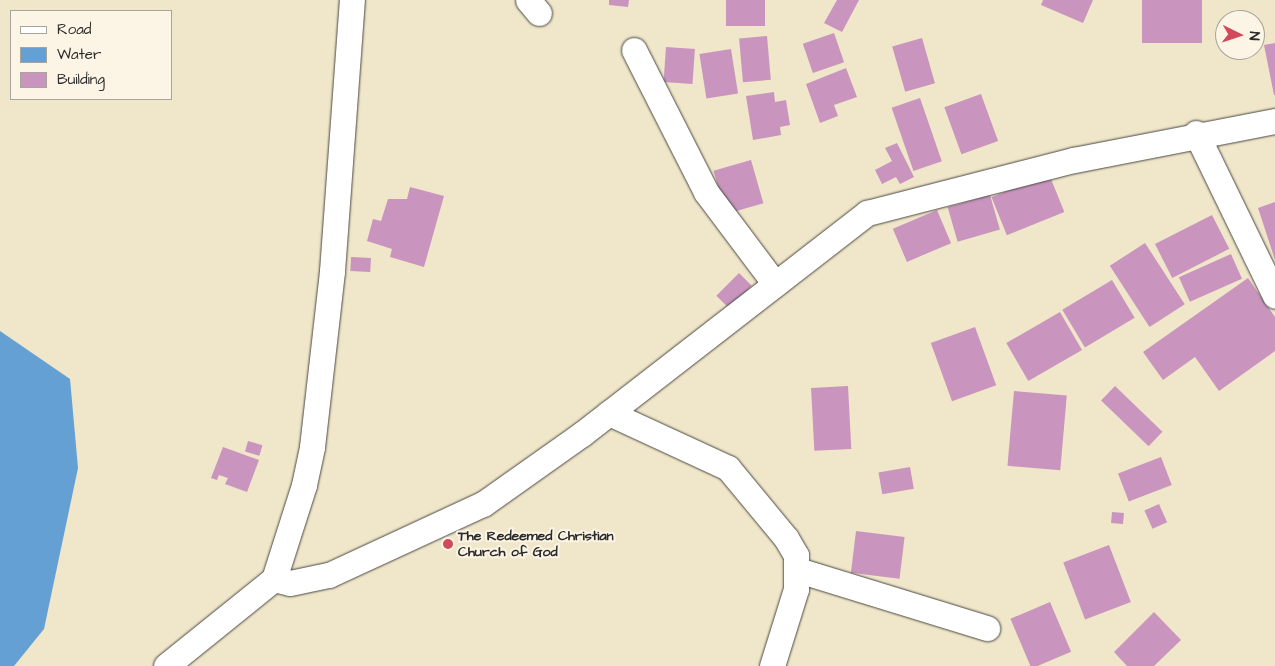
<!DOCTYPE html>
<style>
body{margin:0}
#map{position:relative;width:1275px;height:666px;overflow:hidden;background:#f0e6c9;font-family:"Architects Daughter",sans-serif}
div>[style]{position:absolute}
.water>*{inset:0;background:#64a0d4}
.building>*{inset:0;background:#c995be;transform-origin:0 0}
.roads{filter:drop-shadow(0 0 1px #494743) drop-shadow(0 0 1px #494743)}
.street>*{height:25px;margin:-12.5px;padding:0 12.5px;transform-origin:12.5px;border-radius:12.5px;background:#fff}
.dots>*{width:14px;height:14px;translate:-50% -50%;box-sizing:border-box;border:2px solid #fcf5e5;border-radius:50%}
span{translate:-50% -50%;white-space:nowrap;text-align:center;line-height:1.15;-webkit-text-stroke:4px #fcf5e5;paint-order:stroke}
.poi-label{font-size:14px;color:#2b2b2b;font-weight:700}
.left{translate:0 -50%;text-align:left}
.legend{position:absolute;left:10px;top:10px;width:162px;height:90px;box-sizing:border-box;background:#fcf5e5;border:1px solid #a8a49b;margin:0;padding:6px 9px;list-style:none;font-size:15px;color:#2b2b2b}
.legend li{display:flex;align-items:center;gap:10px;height:25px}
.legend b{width:25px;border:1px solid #a8a49b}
.north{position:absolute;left:1215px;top:10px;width:50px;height:50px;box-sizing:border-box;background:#fcf5e5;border:1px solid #a8a49b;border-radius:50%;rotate:94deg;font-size:14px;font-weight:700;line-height:20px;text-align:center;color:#2b2b2b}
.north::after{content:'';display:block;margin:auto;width:18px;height:22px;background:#d1495b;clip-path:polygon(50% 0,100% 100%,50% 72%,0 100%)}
</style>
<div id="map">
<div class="water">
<div style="clip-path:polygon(0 331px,70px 379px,78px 468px,44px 629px,14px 666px,0 666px)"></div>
</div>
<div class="building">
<div style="clip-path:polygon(609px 0,629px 0,628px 7px,609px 5px)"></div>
<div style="left:726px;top:0;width:39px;height:26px"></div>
<div style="clip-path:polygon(837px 0,859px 0,842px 32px,824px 23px)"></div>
<div style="clip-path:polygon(1043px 0,1093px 0,1083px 23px,1041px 5px)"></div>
<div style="left:1142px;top:0;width:60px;height:43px"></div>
<div style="left:834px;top:33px;width:31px;height:33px;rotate:71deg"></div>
<div style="left:767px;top:36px;width:44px;height:28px;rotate:85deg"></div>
<div style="left:922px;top:38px;width:47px;height:31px;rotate:74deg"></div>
<div style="clip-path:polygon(1275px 43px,1275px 95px,1274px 95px,1264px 45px)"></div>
<div style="left:666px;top:47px;width:29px;height:35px;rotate:4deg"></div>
<div style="left:731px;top:49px;width:45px;height:32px;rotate:81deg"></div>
<div style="clip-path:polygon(846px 68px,857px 97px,834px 105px,838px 116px,820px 123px,806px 84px)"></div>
<div style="clip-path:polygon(774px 92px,775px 102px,786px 100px,790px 125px,780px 127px,781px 135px,753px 140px,746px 96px)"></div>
<div style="left:981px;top:94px;width:50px;height:39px;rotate:70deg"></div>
<div style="left:920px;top:98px;width:67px;height:30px;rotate:71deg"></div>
<div style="clip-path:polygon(897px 143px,914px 177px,900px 184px,896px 177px,882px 184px,875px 170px,892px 161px,885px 148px)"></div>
<div style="left:751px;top:160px;width:45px;height:39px;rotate:74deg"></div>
<div style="left:1049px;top:174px;width:41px;height:62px;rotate:68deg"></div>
<div style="clip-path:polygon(410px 187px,444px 196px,424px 267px,390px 257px,392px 249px,367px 241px,373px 219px,381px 221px,388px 199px,407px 199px)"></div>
<div style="left:990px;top:195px;width:36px;height:44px;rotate:74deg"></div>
<div style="clip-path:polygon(1275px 202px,1275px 260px,1258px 208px)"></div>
<div style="left:937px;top:210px;width:36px;height:48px;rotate:67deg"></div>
<div style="left:1212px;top:215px;width:38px;height:64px;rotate:63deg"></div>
<div style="left:1145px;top:243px;width:73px;height:42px;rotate:57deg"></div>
<div style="left:1231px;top:254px;width:27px;height:57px;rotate:66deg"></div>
<div style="left:351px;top:257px;width:20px;height:14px;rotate:3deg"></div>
<div style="left:739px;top:273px;width:18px;height:32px;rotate:45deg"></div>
<div style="clip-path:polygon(1248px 278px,1275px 317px,1275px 351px,1219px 391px,1195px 357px,1163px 380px,1143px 352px)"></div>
<div style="left:1112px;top:280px;width:44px;height:58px;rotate:59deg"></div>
<div style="left:1060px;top:312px;width:44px;height:62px;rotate:60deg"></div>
<div style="left:975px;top:327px;width:62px;height:47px;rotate:70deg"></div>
<div style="left:848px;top:386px;width:63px;height:37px;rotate:87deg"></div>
<div style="left:1115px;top:386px;width:66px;height:20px;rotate:44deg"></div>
<div style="left:1014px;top:391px;width:53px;height:75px;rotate:5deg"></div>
<div style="left:248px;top:441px;width:15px;height:11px;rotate:16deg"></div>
<div style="clip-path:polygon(223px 447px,259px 460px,247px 492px,225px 484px,228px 478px,219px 475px,217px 480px,211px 478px)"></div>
<div style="left:1161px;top:457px;width:30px;height:46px;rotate:69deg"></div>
<div style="left:910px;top:467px;width:22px;height:32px;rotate:80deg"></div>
<div style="left:1159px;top:504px;width:20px;height:16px;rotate:66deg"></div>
<div style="left:1112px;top:512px;width:12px;height:11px;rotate:5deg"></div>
<div style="left:856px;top:531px;width:49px;height:42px;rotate:7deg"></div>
<div style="left:1109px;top:545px;width:61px;height:49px;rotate:69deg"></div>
<div style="left:1050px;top:602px;width:54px;height:43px;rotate:67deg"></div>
<div style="clip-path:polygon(1154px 612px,1181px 640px,1154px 666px,1127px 666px,1114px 652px)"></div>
</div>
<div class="roads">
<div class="street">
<div style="left:528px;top:0;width:17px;rotate:50deg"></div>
<div style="left:634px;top:50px;width:159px;rotate:63.1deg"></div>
<div style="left:706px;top:192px;width:115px;rotate:53.1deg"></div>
<div style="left:1196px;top:133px;width:181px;rotate:64.1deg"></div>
<div style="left:609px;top:413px;width:131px;rotate:24.8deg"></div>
<div style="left:728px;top:468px;width:91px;rotate:50.4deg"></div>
<div style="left:786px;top:538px;width:20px;rotate:60deg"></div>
<div style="left:796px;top:555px;width:34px;rotate:90deg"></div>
<div style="left:796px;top:589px;width:81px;rotate:107.3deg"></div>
<div style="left:798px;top:570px;width:198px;rotate:17.1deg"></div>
<div style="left:274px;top:579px;width:16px;rotate:14deg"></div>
<div style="left:290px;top:583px;width:40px;rotate:-12deg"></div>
<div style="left:329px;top:575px;width:170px;rotate:-24.8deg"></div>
<div style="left:483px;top:504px;width:121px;rotate:-35.3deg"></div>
<div style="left:582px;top:434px;width:361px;rotate:-37.8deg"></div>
<div style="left:867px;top:213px;width:214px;rotate:-14.4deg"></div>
<div style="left:1074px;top:160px;width:205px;rotate:-11deg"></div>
<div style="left:166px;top:666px;width:139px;rotate:-38.9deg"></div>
<div style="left:274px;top:579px;width:99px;rotate:-72.3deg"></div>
<div style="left:304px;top:485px;width:39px;rotate:-78deg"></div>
<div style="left:312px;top:447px;width:177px;rotate:-83.5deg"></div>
<div style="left:332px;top:271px;width:272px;rotate:-85.8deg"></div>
</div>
</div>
<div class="dots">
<div style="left:448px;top:544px;background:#d1495b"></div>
</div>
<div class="poi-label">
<span class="left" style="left:458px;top:544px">The Redeemed Christian<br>Church of God</span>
</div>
<ul class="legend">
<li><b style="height:6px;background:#fff"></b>Road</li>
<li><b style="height:14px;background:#64a0d4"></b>Water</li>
<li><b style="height:14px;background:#c995be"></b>Building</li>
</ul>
<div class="north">N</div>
</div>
